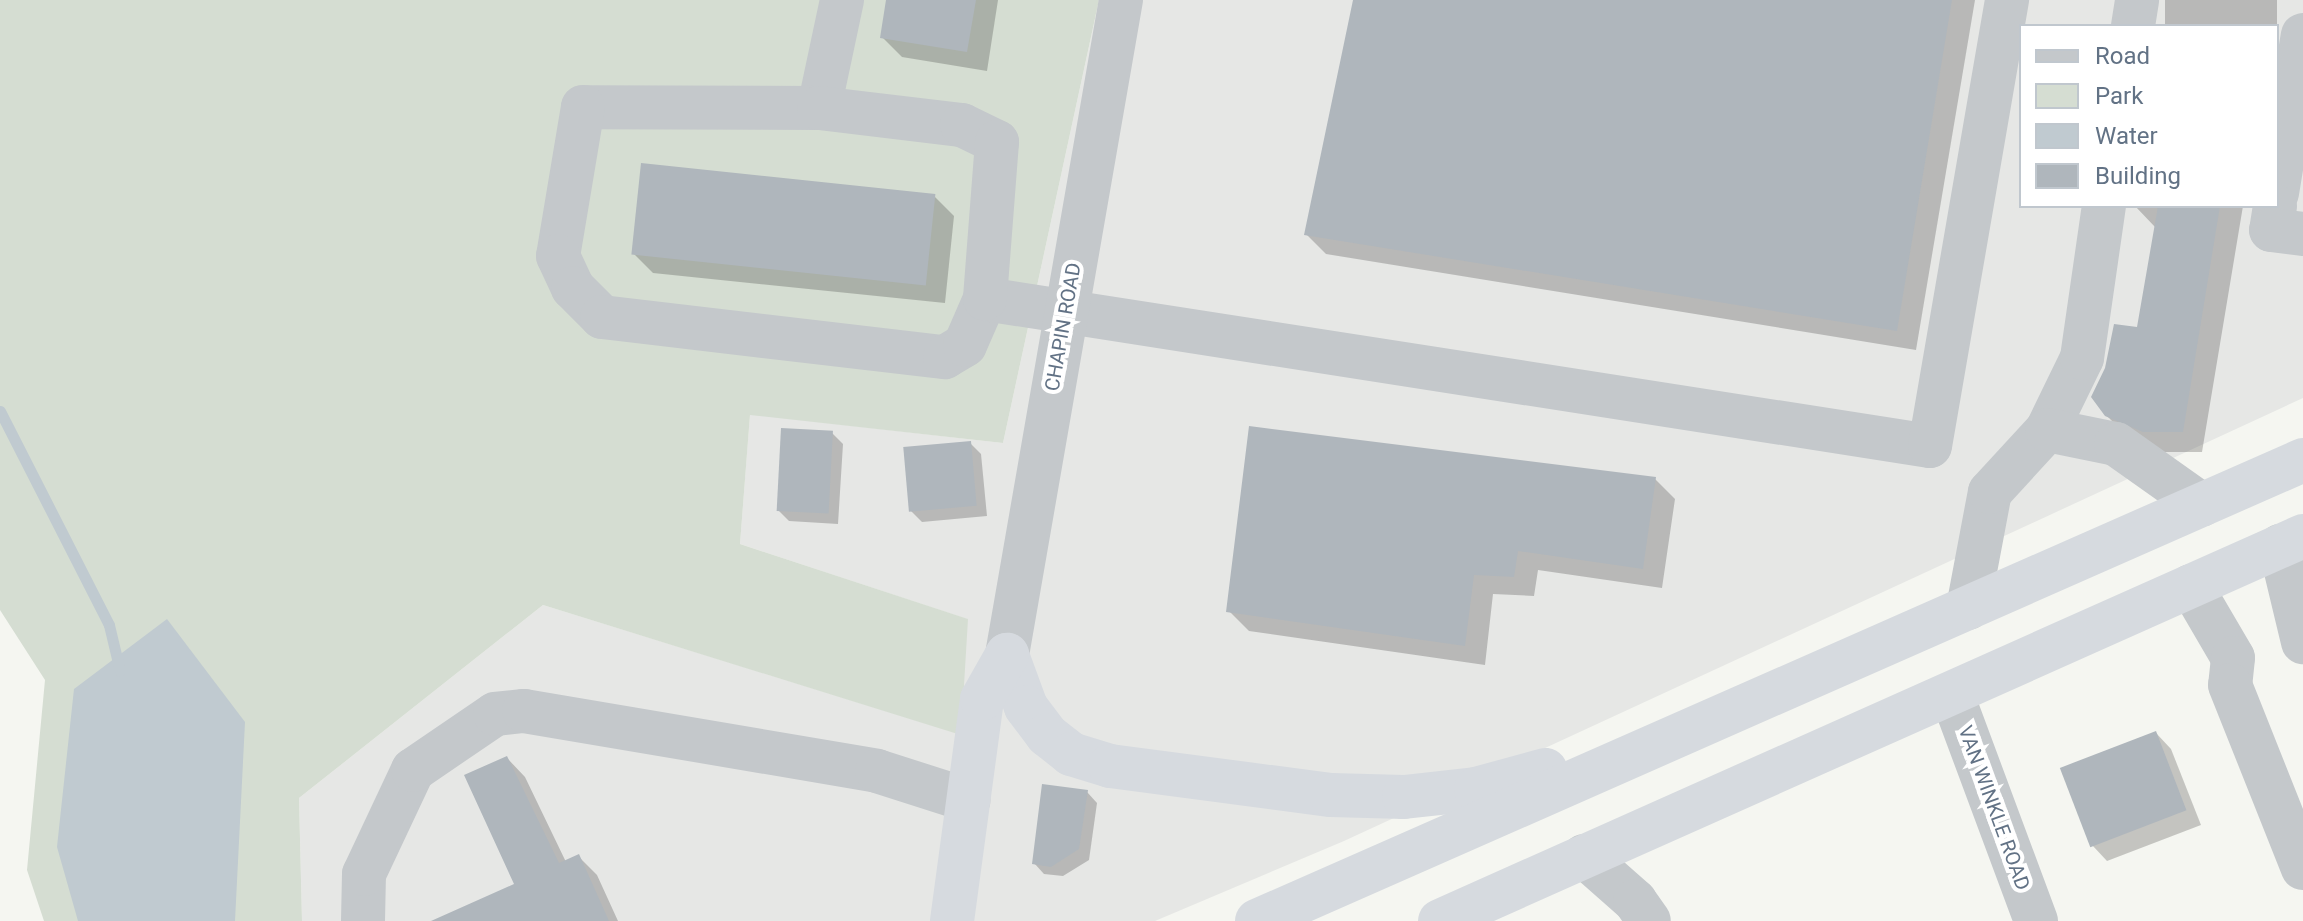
<!DOCTYPE html>
<style>
body{margin:0}
#map{position:relative;width:2303px;height:921px;overflow:hidden;background:#f5f6f1;font-family:Roboto,sans-serif}
div>[style]{position:absolute}
.built>*{inset:0;background:#e6e7e5}
.green>*{inset:0;background:#d5ddd2}
.water>*{inset:0;background:#c0cad0}
.shadow>*{inset:0;background:#0003;transform-origin:0 0}
.stream>*{height:11px;margin:-5.5px;padding:0 5.5px;transform-origin:5.5px;border-radius:5.5px;background:#c0cad0}
.building>*{inset:0;background:#afb6bc;transform-origin:0 0}
.minor>*{height:44px;margin:-22px;padding:0 22px;transform-origin:22px;border-radius:22px;background:#c4c8cb}
.highway>*{height:44px;margin:-22px;padding:0 22px;transform-origin:22px;border-radius:22px;background:#d6dadf}
span{translate:-50% -50%;white-space:nowrap;text-align:center;line-height:1.15;-webkit-text-stroke:8px #fff;paint-order:stroke}
.street-label{font-size:20px;color:#627285}
.legend{position:absolute;left:2019px;top:24px;width:260px;height:184px;box-sizing:border-box;background:#fff;border:2px solid #c0c7ce;margin:0;padding:10px 14px;list-style:none;font-size:24px;color:#627285}
.legend li{display:flex;align-items:center;gap:16px;height:40px}
.legend b{width:40px;border:2px solid #c0c7ce}
</style>
<div id="map">
<div class="built">
<div style="clip-path:polygon(evenodd,1099px 0,2303px 0,2303px 398px,1344px 841px,1155px 921px,302px 921px,299px 798px,543px 605px,960px 734px,967px 619px,740px 544px,750px 414px,1003px 443px,1099px 0,2021px 26px,2277px 26px,2277px 206px,2021px 206px,2021px 26px)"></div>
</div>
<div class="green">
<div style="clip-path:polygon(0 0,1099px 0,1003px 443px,750px 415px,740px 544px,968px 619px,961px 735px,543px 605px,299px 798px,302px 921px,44px 921px,27px 870px,45px 680px,0 610px)"></div>
</div>
<div class="water">
<div style="clip-path:polygon(167px 619px,245px 722px,235px 921px,78px 921px,57px 847px,74px 689px)"></div>
</div>
<div class="shadow">
<div style="clip-path:polygon(888px 0,998px 0,987px 71px,902px 57px,882px 37px)"></div>
<div style="clip-path:polygon(1355px 0,1975px 0,1916px 350px,1326px 254px,1306px 234px)"></div>
<div style="left:2165px;top:0;width:112px;height:26px"></div>
<div style="clip-path:polygon(934px 196px,954px 216px,945px 303px,653px 273px,633px 253px)"></div>
<div style="clip-path:polygon(2243px 206px,2202px 452px,2164px 452px,2127px 436px,2106px 415px,2139px 330px,2155px 227px,2135px 206px)"></div>
<div style="clip-path:polygon(832px 433px,843px 444px,838px 524px,789px 521px,778px 510px)"></div>
<div style="clip-path:polygon(970px 443px,981px 454px,987px 516px,922px 522px,911px 511px)"></div>
<div style="clip-path:polygon(1655px 479px,1675px 499px,1662px 588px,1538px 570px,1534px 596px,1493px 594px,1485px 665px,1249px 631px,1229px 611px)"></div>
<div style="clip-path:polygon(2156px 733px,2171px 749px,2201px 825px,2107px 861px,2092px 845px)"></div>
<div style="clip-path:polygon(507px 758px,525px 777px,566px 862px,579px 857px,597px 875px,618px 921px,448px 921px,516px 885px)"></div>
<div style="clip-path:polygon(1087px 792px,1097px 803px,1089px 860px,1063px 876px,1044px 874px,1034px 863px)"></div>
</div>
<div class="stream">
<div style="left:0;top:411px;width:240px;rotate:63deg"></div>
<div style="left:109px;top:625px;width:47px;rotate:76.6deg"></div>
</div>
<div class="building">
<div style="clip-path:polygon(886px 0,976px 0,967px 52px,880px 38px)"></div>
<div style="clip-path:polygon(1353px 0,1952px 0,1897px 331px,1304px 235px)"></div>
<div style="left:641px;top:163px;width:296px;height:92px;rotate:6deg"></div>
<div style="clip-path:polygon(2158px 206px,2220px 206px,2183px 432px,2143px 432px,2105px 416px,2091px 397px,2105px 368px,2114px 324px,2137px 327px)"></div>
<div style="clip-path:polygon(1249px 426px,1656px 477px,1643px 569px,1518px 551px,1514px 577px,1474px 575px,1465px 646px,1226px 612px)"></div>
<div style="left:781px;top:428px;width:52px;height:83px;rotate:3deg"></div>
<div style="left:971px;top:441px;width:65px;height:68px;rotate:85deg"></div>
<div style="left:2156px;top:731px;width:85px;height:103px;rotate:69deg"></div>
<div style="clip-path:polygon(507px 756px,559px 863px,579px 854px,609px 921px,431px 921px,514px 884px,464px 775px)"></div>
<div style="clip-path:polygon(1042px 784px,1088px 790px,1079px 849px,1051px 867px,1032px 864px)"></div>
</div>
<div class="minor">
<div style="left:842px;top:0;width:110px;rotate:102deg"></div>
<div style="left:819px;top:108px;width:236px;rotate:-179.8deg"></div>
<div style="left:583px;top:107px;width:151px;rotate:99.5deg"></div>
<div style="left:558px;top:256px;width:35px;rotate:65deg"></div>
<div style="left:573px;top:288px;width:41px;rotate:45deg"></div>
<div style="left:602px;top:317px;width:345px;rotate:6.7deg"></div>
<div style="left:945px;top:357px;width:23px;rotate:-31deg"></div>
<div style="left:965px;top:345px;width:50px;rotate:-66.5deg"></div>
<div style="left:985px;top:299px;width:956px;rotate:8.84deg"></div>
<div style="left:1930px;top:446px;width:453px;rotate:-80.2deg"></div>
<div style="left:2133px;top:26px;width:26px;rotate:-81deg"></div>
<div style="left:819px;top:108px;width:144px;rotate:6.8deg"></div>
<div style="left:962px;top:125px;width:39px;rotate:26deg"></div>
<div style="left:997px;top:142px;width:157px;rotate:94.4deg"></div>
<div style="left:2277px;top:193px;width:160px;rotate:-80.7deg"></div>
<div style="left:2275px;top:206px;width:24px;rotate:99deg"></div>
<div style="left:2271px;top:230px;width:32px;rotate:7deg"></div>
<div style="left:2047px;top:430px;width:80px;rotate:-64.1deg"></div>
<div style="left:2082px;top:358px;width:154px;rotate:-81.8deg"></div>
<div style="left:2280px;top:546px;width:99px;rotate:76.5deg"></div>
<div style="left:2191px;top:586px;width:83px;rotate:59.7deg"></div>
<div style="left:2233px;top:658px;width:27px;rotate:96deg"></div>
<div style="left:2230px;top:685px;width:197px;rotate:68.3deg"></div>
<div style="left:1968px;top:608px;width:118px;rotate:-79.3deg"></div>
<div style="left:1990px;top:492px;width:84px;rotate:-47.4deg"></div>
<div style="left:2047px;top:430px;width:70px;rotate:11.5deg"></div>
<div style="left:2116px;top:444px;width:105px;rotate:35.3deg"></div>
<div style="left:1007px;top:655px;width:665px;rotate:-80.13deg"></div>
<div style="left:1952px;top:695px;width:241px;rotate:69.6deg"></div>
<div style="left:1584px;top:856px;width:68px;rotate:41.4deg"></div>
<div style="left:1635px;top:901px;width:24px;rotate:55deg"></div>
<div style="left:363px;top:921px;width:47px;rotate:-88.8deg"></div>
<div style="left:364px;top:874px;width:115px;rotate:-64.8deg"></div>
<div style="left:413px;top:770px;width:99px;rotate:-34.3deg"></div>
<div style="left:495px;top:714px;width:29px;rotate:-6deg"></div>
<div style="left:524px;top:711px;width:358px;rotate:9.6deg"></div>
<div style="left:877px;top:771px;width:96px;rotate:17.7deg"></div>
</div>
<div class="highway">
<div style="left:1007px;top:655px;width:55px;rotate:69.9deg"></div>
<div style="left:1026px;top:707px;width:35px;rotate:53deg"></div>
<div style="left:1047px;top:735px;width:31px;rotate:38deg"></div>
<div style="left:1071px;top:754px;width:41px;rotate:17.1deg"></div>
<div style="left:1110px;top:766px;width:223px;rotate:7.5deg"></div>
<div style="left:1331px;top:795px;width:73px;rotate:1.6deg"></div>
<div style="left:1404px;top:797px;width:72px;rotate:-6.3deg"></div>
<div style="left:1476px;top:789px;width:72px;rotate:-15.4deg"></div>
<div style="left:952px;top:921px;width:224px;rotate:-82.3deg"></div>
<div style="left:982px;top:699px;width:51px;rotate:-60.4deg"></div>
<div style="left:1257px;top:921px;width:1143px;rotate:-23.78deg"></div>
<div style="left:1440px;top:921px;width:945px;rotate:-24.04deg"></div>
</div>
<div class="street-label">
<span style="left:1063px;top:327px;rotate:-80deg">CHAPIN ROAD</span>
<span style="left:1994px;top:808px;rotate:70deg">VAN WINKLE ROAD</span>
</div>
<ul class="legend">
<li><b style="height:10px;background:#c4c8cb"></b>Road</li>
<li><b style="height:22px;background:#d5ddd2"></b>Park</li>
<li><b style="height:22px;background:#c0cad0"></b>Water</li>
<li><b style="height:22px;background:#afb6bc"></b>Building</li>
</ul>
</div>
